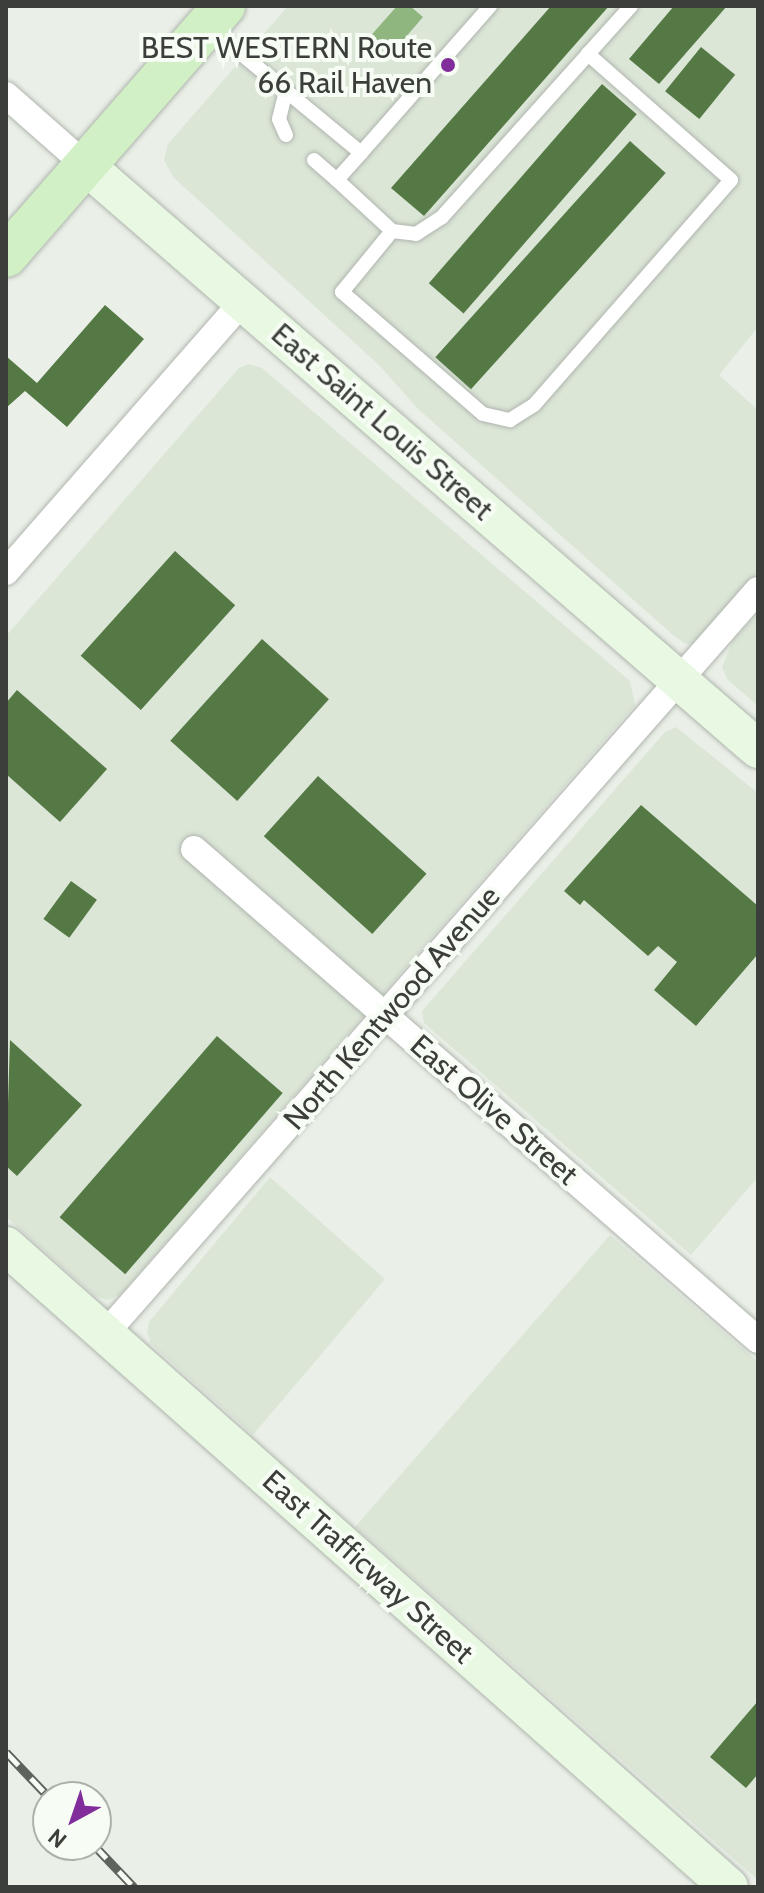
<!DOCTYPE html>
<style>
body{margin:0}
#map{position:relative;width:764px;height:1893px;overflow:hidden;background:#eaf0e8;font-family:Cabin,sans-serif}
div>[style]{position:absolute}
.built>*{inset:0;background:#dbe6d7}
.water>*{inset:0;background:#8fb67f}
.building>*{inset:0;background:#547945;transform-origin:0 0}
.roads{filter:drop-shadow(0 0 2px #b0b5ae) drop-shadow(0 0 2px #b0b5ae)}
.service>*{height:14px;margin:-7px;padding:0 7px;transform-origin:7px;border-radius:7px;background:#fff}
.minor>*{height:26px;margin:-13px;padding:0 13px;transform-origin:13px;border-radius:13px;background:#fff}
.secondary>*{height:38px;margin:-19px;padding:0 19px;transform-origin:19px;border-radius:19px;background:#e8f8e2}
.primary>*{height:42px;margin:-21px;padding:0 21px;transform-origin:21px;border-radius:21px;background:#d1f0c5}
.rail>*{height:9px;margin-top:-4.5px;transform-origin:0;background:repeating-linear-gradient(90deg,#f7fdf5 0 18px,#5f635e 0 36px);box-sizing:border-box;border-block:2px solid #5f635e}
.dots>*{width:22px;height:22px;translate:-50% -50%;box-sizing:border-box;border:4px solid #f7fdf5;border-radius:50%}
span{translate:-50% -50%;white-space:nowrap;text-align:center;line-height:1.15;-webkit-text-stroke:8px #f7fdf5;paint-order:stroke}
.poi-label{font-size:30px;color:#3b3e3a}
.right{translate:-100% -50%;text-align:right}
.street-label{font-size:30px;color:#3b3e3a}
.frame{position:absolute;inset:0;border:8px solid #3b3e3a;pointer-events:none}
.north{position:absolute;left:32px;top:1781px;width:80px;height:80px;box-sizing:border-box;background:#f7fdf5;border:2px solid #acb1aa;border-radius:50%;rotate:220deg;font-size:22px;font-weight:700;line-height:32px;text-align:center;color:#3b3e3a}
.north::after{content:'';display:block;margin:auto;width:28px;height:36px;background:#812d9b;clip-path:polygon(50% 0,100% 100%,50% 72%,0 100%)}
</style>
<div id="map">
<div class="built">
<div style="clip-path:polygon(288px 6px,758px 6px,758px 327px,719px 375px,758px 410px,758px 575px,699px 643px,686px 644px,673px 635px,417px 408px,380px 366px,173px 177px,164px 160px,168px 144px)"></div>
<div style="clip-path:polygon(249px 364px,262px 368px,630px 681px,635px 705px,120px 1295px,107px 1300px,95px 1296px,6px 1217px,6px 636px,239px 368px)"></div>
<div style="clip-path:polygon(758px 613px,758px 706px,727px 679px,722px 667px,733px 640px)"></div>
<div style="clip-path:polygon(676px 727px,758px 793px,758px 1177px,691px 1255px,424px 1023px,422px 1011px,665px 732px)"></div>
<div style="clip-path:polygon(270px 1177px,385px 1279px,253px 1435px,151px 1344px,147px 1332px,149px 1322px)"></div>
<div style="clip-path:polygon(610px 1235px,758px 1362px,758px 1880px,355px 1527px)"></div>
</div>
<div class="water">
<div style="clip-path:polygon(397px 6px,410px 6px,423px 17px,387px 59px,366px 41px)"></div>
</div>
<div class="building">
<div style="clip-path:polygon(551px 6px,609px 6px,424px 216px,391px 188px)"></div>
<div style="clip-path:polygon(674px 6px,727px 6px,659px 84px,629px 59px)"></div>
<div style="left:701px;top:47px;width:44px;height:57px;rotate:39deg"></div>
<div style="left:602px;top:84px;width:46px;height:264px;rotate:41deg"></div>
<div style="left:630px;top:141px;width:48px;height:291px;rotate:42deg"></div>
<div style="clip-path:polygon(105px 305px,144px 339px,67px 427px,25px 391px,6px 408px,6px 356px,37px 383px)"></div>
<div style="left:175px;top:551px;width:81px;height:141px;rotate:42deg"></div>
<div style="left:262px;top:639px;width:90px;height:137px;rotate:42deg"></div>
<div style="clip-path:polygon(17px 690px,107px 769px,60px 822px,6px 774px,6px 703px)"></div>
<div style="left:318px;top:776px;width:146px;height:81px;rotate:42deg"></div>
<div style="clip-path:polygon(641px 805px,758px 906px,758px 954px,696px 1026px,654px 990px,677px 962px,658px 946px,648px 956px,584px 900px,580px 905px,564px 891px)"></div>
<div style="left:71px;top:881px;width:32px;height:47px;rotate:36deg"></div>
<div style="left:217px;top:1036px;width:87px;height:240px;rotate:41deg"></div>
<div style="clip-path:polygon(10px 1040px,82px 1105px,17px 1176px,6px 1166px)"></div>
<div style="clip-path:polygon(758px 1701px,758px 1774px,746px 1788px,710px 1757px)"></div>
</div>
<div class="roads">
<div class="service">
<div style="left:210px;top:28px;width:196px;rotate:39.6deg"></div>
<div style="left:361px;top:153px;width:196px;rotate:-48.7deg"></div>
<div style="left:286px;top:135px;width:17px;rotate:-114deg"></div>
<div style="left:279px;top:119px;width:29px;rotate:-76deg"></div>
<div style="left:361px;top:153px;width:36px;rotate:132deg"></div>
<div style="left:337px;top:180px;width:75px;rotate:42.8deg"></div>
<div style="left:392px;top:231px;width:79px;rotate:129.3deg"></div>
<div style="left:342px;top:292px;width:186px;rotate:40.9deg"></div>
<div style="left:483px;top:414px;width:28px;rotate:13deg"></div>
<div style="left:510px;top:420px;width:28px;rotate:-32deg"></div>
<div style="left:534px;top:405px;width:299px;rotate:-48.8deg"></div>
<div style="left:731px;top:180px;width:191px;rotate:-138.6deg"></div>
<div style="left:588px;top:54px;width:64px;rotate:-48.1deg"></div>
<div style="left:314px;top:160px;width:30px;rotate:41deg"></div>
<div style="left:392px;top:231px;width:24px;rotate:7deg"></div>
<div style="left:416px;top:234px;width:31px;rotate:-33deg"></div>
<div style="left:442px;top:217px;width:219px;rotate:-48.1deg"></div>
</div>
<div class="minor">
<div style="left:6px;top:95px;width:106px;rotate:41.5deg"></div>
<div style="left:6px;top:572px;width:360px;rotate:-48.8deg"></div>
<div style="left:194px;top:849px;width:748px;rotate:41.04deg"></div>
<div style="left:105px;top:1334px;width:990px;rotate:-48.73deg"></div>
</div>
<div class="secondary">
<div style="left:85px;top:165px;width:891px;rotate:40.95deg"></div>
<div style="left:6px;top:1246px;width:966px;rotate:41.56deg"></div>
</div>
<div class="primary">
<div style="left:6px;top:256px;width:332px;rotate:-48.9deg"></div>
</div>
</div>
<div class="rail">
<div style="left:6px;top:1752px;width:62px;rotate:46.3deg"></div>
<div style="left:94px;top:1845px;width:58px;rotate:46.4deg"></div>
</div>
<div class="dots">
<div style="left:448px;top:65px;background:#812d9b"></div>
</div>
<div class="poi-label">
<span class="right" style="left:432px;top:65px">BEST WESTERN Route<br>66 Rail Haven</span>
</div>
<div class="street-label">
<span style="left:382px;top:422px;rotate:41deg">East Saint Louis Street</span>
<span style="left:392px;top:1008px;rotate:-49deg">North Kentwood Avenue</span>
<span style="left:494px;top:1110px;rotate:41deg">East Olive Street</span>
<span style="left:368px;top:1567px;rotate:42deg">East Trafficway Street</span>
</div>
<div class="frame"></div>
<div class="north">N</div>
</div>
